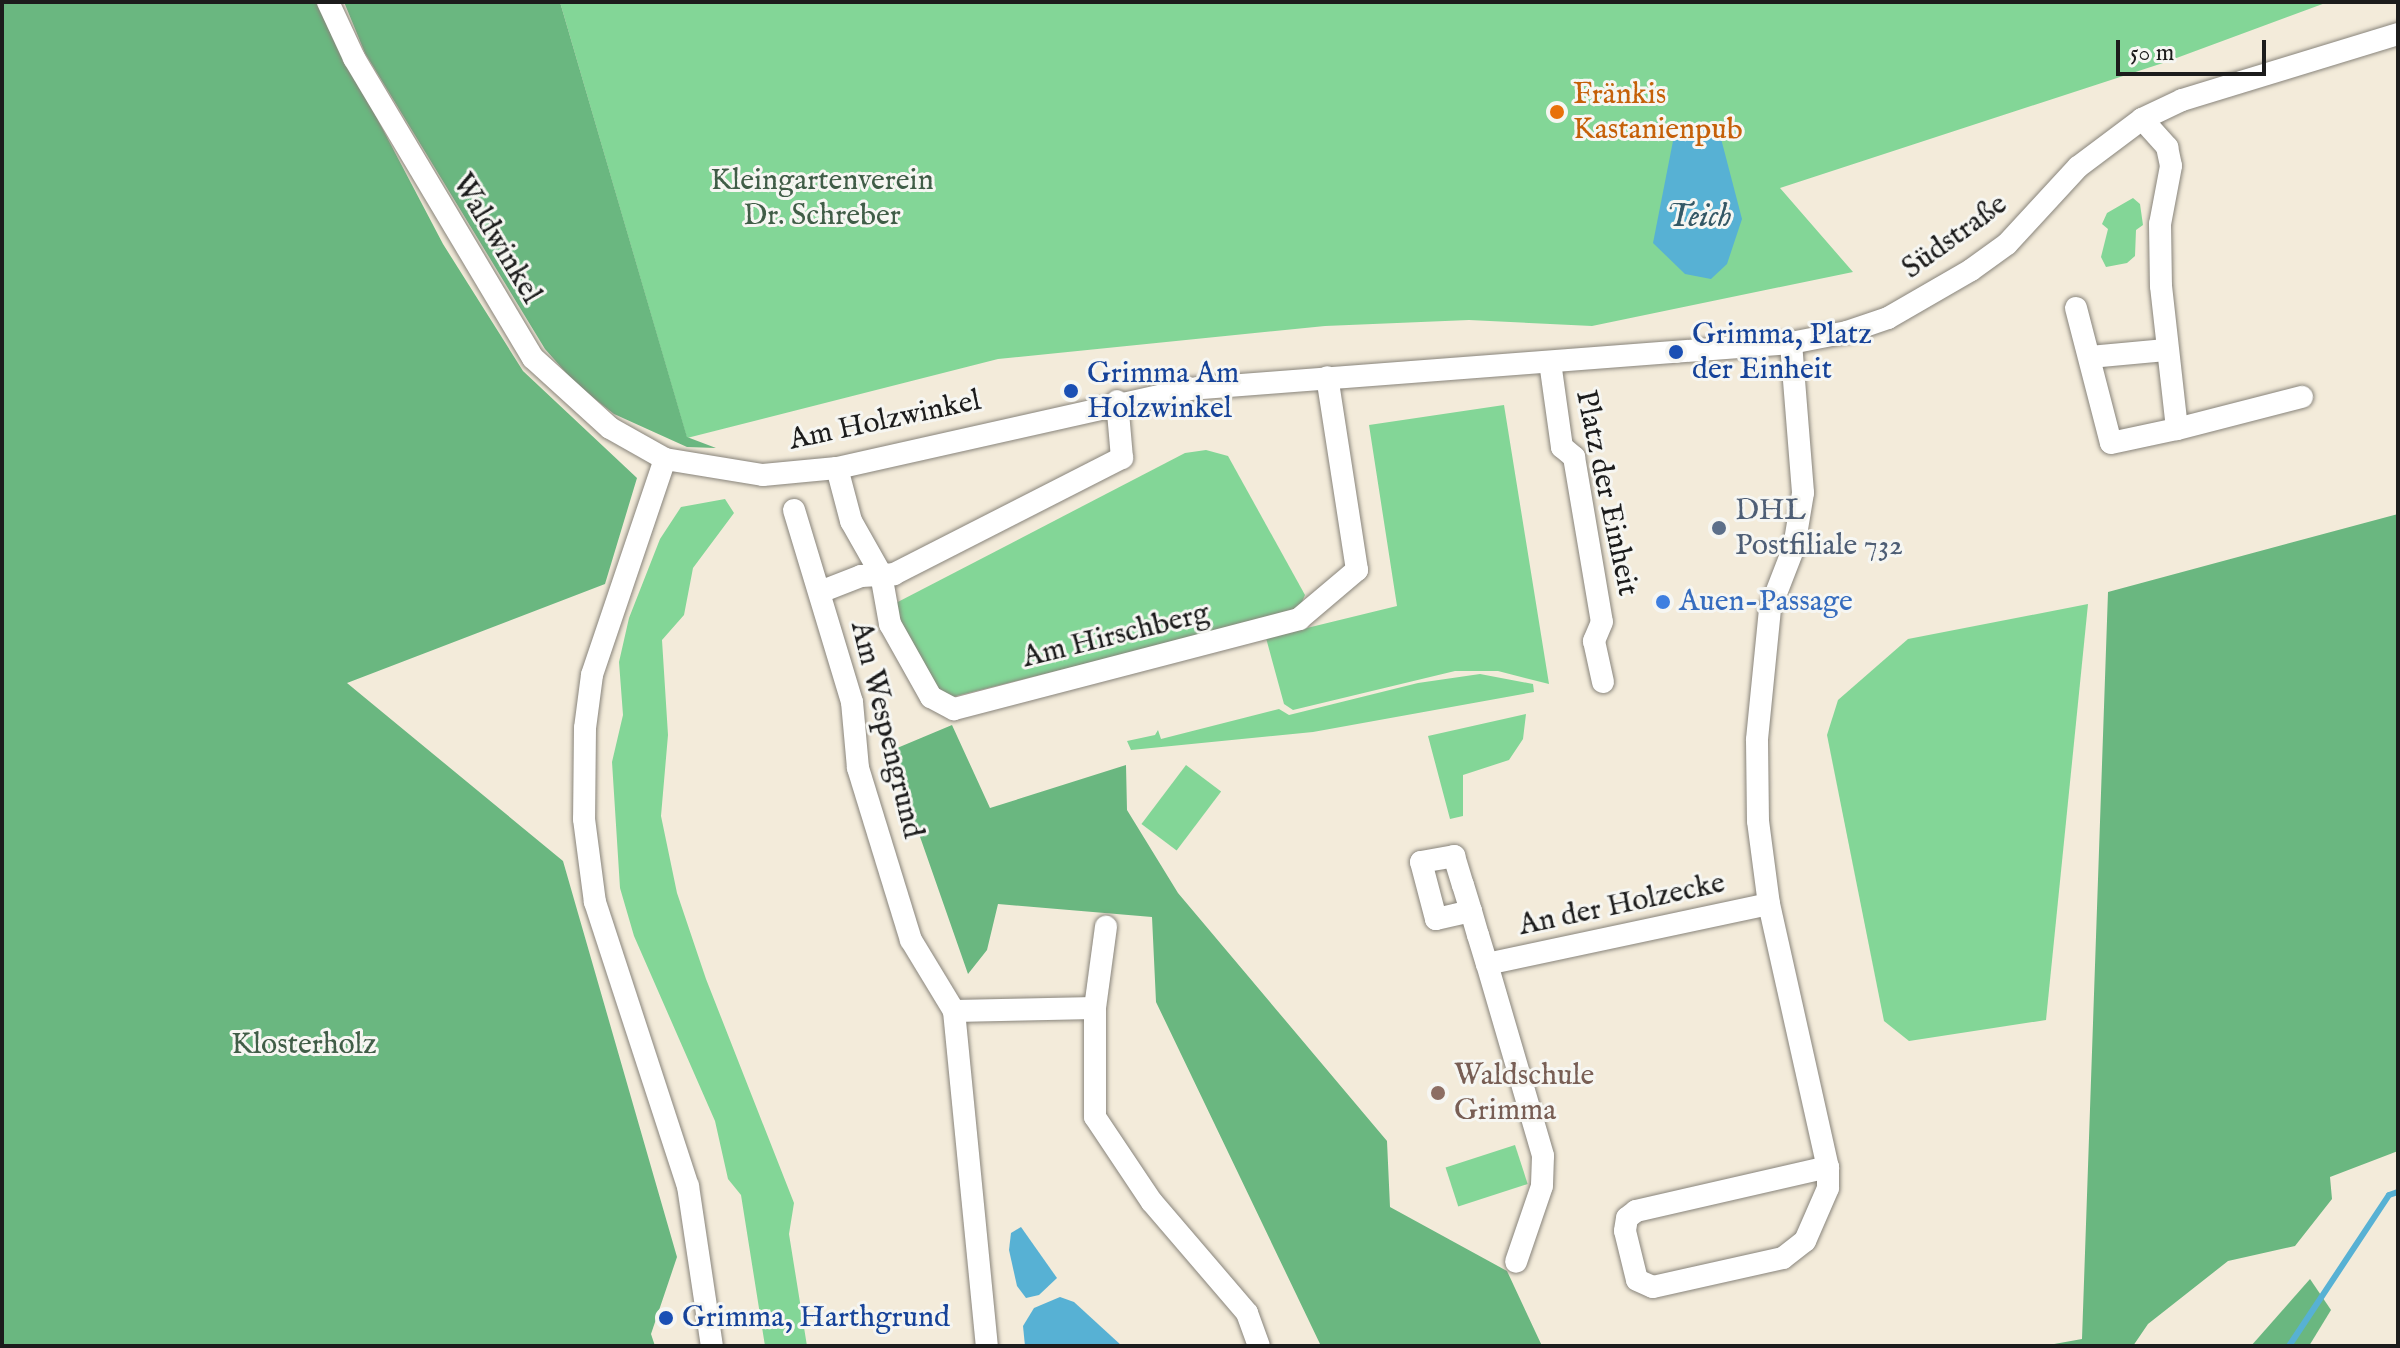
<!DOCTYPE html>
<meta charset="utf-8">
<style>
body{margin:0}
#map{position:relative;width:2400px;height:1348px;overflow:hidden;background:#f3ebda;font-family:"IM FELL English",serif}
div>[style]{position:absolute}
.green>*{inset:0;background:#83d697;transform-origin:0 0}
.forest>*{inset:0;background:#6ab780}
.water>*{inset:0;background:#57b1d4}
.stream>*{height:6px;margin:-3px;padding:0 3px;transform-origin:3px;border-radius:3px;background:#57b1d4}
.roads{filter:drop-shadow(0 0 2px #88847b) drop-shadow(0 0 2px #88847b)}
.street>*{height:22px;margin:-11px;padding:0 11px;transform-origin:11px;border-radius:11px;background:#fff}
.dots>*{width:22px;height:22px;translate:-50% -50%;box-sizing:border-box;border:4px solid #f6f6f2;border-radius:50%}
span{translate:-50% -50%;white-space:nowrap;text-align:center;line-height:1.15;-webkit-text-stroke:6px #f6f6f2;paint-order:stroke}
.food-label{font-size:30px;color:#c56008}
.left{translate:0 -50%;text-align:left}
.park-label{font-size:30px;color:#405d47}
.street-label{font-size:30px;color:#1c1c1c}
.transit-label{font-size:30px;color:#164399}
.service-label{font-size:30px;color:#4e5e75}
.shop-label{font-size:30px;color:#366cbe}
.education-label{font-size:30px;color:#785e54}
.water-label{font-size:32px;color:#345866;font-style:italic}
.frame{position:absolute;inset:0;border:4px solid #1c1c1c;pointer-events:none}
.scale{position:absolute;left:2116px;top:40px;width:150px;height:36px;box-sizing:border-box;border:4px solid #1c1c1c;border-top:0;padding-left:10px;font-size:24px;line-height:28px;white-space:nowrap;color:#1c1c1c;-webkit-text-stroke:6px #f6f6f2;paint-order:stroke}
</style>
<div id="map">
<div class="green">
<div style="clip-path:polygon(560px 2px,2328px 2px,2163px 63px,1780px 188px,1853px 272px,1592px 326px,1469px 320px,1325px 326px,998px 359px,687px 438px)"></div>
<div style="clip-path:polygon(2133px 198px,2140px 204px,2143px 225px,2136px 230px,2135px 256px,2127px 263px,2106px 267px,2101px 257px,2108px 229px,2102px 224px,2107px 213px)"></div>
<div style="clip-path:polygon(1504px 405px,1549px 684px,1498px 671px,1455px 671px,1293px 710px,1284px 704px,1266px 638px,1397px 606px,1369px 425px)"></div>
<div style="clip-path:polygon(1206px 450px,1228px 456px,1305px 595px,1298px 611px,944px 699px,892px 605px,1185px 453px)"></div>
<div style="clip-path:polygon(725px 499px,734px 513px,693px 568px,684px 615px,662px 640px,668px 735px,661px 816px,677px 893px,706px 979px,794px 1203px,789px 1234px,807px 1346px,765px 1346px,741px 1195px,728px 1179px,715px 1121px,634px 936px,620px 888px,612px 762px,623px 715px,619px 662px,629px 618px,660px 539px,681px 507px)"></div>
<div style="clip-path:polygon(2088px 604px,2046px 1020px,1909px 1041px,1884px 1021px,1827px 735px,1838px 700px,1908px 639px)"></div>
<div style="clip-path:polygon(1480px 674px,1533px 684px,1534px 692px,1313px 732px,1131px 750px,1127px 741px,1155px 735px,1158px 730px,1161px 739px,1279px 709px,1289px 715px,1418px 683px)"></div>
<div style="clip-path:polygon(1526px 714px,1523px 739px,1509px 760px,1463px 775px,1463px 816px,1450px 819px,1428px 736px)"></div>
<div style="left:1186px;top:765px;width:44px;height:74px;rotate:37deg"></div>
<div style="left:1515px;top:1145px;width:41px;height:73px;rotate:72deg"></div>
</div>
<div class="forest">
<div style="clip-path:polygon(2px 2px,316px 2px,443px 244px,523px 371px,637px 478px,605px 584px,347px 683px,563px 861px,677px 1257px,651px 1334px,655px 1346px,2px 1346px)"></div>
<div style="clip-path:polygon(344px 2px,560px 2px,687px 437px,716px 448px,687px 447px,614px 414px,576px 384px,545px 349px,365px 53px)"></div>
<div style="clip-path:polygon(2398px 514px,2398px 1151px,2330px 1177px,2332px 1199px,2295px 1246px,2228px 1261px,2148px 1324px,2133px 1346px,2043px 1346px,2082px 1339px,2108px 592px)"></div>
<div style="clip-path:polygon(952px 725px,990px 808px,1126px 765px,1127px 810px,1178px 893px,1387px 1141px,1390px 1207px,1507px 1271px,1542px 1346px,1321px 1346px,1156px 1002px,1152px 917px,998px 904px,987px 950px,968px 974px,890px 751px)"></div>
<div style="clip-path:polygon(2310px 1279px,2331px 1310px,2309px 1346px,2251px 1346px)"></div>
</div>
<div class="water">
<div style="clip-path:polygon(1718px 127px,1742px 219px,1727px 264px,1711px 279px,1685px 274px,1653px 243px,1673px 141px,1697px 128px)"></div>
<div style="clip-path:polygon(1021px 1227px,1057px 1278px,1039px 1295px,1026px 1298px,1017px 1286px,1009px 1250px,1011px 1233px)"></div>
<div style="clip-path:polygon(1060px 1297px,1074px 1302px,1122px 1346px,1025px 1346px,1023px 1326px,1034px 1308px)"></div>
</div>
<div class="stream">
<div style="left:2289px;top:1346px;width:181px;rotate:-56.5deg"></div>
<div style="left:2389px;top:1195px;width:9px;rotate:-18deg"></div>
</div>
<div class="roads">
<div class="street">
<div style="left:328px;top:2px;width:62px;rotate:65.1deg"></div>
<div style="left:354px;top:58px;width:349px;rotate:59.2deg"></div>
<div style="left:533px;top:358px;width:104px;rotate:42.3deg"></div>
<div style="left:610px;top:428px;width:63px;rotate:29.4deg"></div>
<div style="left:665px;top:459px;width:99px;rotate:9.3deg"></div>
<div style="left:763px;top:475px;width:74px;rotate:-5.4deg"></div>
<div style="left:837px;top:468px;width:361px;rotate:-12.6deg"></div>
<div style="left:1189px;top:389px;width:604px;rotate:-4.37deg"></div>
<div style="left:1791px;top:343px;width:57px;rotate:-11.1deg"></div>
<div style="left:1847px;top:332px;width:43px;rotate:-18.9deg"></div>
<div style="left:1888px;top:318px;width:96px;rotate:-30deg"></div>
<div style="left:1971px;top:270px;width:44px;rotate:-35.8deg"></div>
<div style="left:2007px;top:244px;width:105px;rotate:-47.3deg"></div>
<div style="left:2078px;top:167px;width:80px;rotate:-36.9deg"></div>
<div style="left:2142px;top:119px;width:44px;rotate:-25.4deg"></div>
<div style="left:2182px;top:100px;width:226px;rotate:-17deg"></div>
<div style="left:2142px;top:119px;width:38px;rotate:48deg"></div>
<div style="left:2167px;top:147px;width:19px;rotate:78deg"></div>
<div style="left:2171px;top:166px;width:59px;rotate:100.7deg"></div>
<div style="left:2160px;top:224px;width:62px;rotate:89.1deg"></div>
<div style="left:2161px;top:286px;width:144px;rotate:83.6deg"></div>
<div style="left:2177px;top:429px;width:129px;rotate:-14.4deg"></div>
<div style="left:2076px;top:308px;width:139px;rotate:75.5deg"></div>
<div style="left:2111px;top:443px;width:67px;rotate:-12deg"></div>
<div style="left:1791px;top:343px;width:150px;rotate:85.4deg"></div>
<div style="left:1803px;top:493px;width:55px;rotate:99.5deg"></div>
<div style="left:1794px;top:547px;width:66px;rotate:111.2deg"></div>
<div style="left:1770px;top:609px;width:132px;rotate:95.7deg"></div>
<div style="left:1757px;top:740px;width:81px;rotate:89.3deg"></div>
<div style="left:1758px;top:821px;width:84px;rotate:82.5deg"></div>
<div style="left:1769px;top:904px;width:270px;rotate:77.4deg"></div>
<div style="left:1828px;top:1167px;width:197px;rotate:167.1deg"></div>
<div style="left:1636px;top:1211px;width:11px;rotate:142deg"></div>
<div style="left:1627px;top:1218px;width:13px;rotate:99deg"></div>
<div style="left:1625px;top:1231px;width:50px;rotate:76.2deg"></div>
<div style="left:1637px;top:1280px;width:17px;rotate:24deg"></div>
<div style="left:1653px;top:1287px;width:133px;rotate:-12.6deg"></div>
<div style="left:1783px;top:1258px;width:28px;rotate:-38deg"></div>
<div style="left:1805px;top:1241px;width:58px;rotate:-66.5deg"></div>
<div style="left:1828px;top:1188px;width:21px;rotate:-90deg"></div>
<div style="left:2090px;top:357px;width:76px;rotate:-5.3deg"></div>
<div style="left:1550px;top:362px;width:86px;rotate:82deg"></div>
<div style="left:1562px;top:447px;width:16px;rotate:40deg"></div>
<div style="left:1574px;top:457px;width:167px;rotate:80.4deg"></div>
<div style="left:1602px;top:622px;width:21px;rotate:113deg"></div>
<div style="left:1594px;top:641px;width:42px;rotate:77.6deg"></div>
<div style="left:665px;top:459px;width:228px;rotate:108.7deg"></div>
<div style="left:592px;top:675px;width:53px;rotate:97.5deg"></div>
<div style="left:585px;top:728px;width:91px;rotate:90.6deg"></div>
<div style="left:584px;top:819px;width:84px;rotate:82.5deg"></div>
<div style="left:595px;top:902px;width:299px;rotate:71.9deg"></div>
<div style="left:688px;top:1186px;width:162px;rotate:81.5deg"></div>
<div style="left:837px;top:468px;width:55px;rotate:75.2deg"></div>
<div style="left:851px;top:521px;width:61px;rotate:60.5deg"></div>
<div style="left:881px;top:574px;width:51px;rotate:79.8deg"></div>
<div style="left:890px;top:624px;width:84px;rotate:60.7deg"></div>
<div style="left:931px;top:697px;width:26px;rotate:28deg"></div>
<div style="left:954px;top:709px;width:357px;rotate:-14.6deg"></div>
<div style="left:1299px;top:619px;width:76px;rotate:-40.2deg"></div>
<div style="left:1357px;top:570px;width:195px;rotate:-98.8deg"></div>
<div style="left:794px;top:510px;width:201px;rotate:73.2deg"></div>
<div style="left:852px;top:702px;width:66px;rotate:84.8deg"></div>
<div style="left:858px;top:768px;width:180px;rotate:72.9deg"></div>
<div style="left:911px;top:940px;width:83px;rotate:58.8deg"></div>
<div style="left:954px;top:1011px;width:337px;rotate:84.4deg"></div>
<div style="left:820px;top:592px;width:44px;rotate:-21.3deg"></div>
<div style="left:861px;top:576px;width:33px;rotate:-3deg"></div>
<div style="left:894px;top:574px;width:256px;rotate:-27deg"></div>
<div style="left:1122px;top:458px;width:57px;rotate:-95deg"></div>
<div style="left:1471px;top:911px;width:36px;rotate:167deg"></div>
<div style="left:1436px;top:919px;width:59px;rotate:-104.7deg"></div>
<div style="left:1421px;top:862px;width:34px;rotate:-10deg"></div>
<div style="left:1454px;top:856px;width:30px;rotate:73deg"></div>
<div style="left:1463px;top:885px;width:27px;rotate:73deg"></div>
<div style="left:1471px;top:911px;width:25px;rotate:74deg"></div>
<div style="left:1478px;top:935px;width:30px;rotate:73deg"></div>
<div style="left:1487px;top:964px;width:200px;rotate:73.7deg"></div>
<div style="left:1543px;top:1156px;width:30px;rotate:92deg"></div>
<div style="left:1542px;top:1186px;width:80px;rotate:108.9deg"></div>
<div style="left:1487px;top:964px;width:288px;rotate:-12deg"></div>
<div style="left:1095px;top:1008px;width:82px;rotate:-82.3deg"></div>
<div style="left:954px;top:1011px;width:141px;rotate:-1.2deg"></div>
<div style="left:1095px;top:1008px;width:109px;rotate:90deg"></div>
<div style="left:1095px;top:1117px;width:102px;rotate:56.2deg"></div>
<div style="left:1152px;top:1202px;width:146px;rotate:49.4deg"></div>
<div style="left:1247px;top:1313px;width:35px;rotate:70deg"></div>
</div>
</div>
<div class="dots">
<div style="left:1557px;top:112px;background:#e8710a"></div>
<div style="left:1676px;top:352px;background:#1a4fb4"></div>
<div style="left:1071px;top:391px;background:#1a4fb4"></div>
<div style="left:1719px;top:528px;background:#5c6f8a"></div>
<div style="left:1663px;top:602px;background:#3f7fe0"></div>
<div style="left:1438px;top:1093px;background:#8d6e63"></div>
<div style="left:666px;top:1318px;background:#1a4fb4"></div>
</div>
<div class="food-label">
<span class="left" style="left:1573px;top:112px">Fränkis<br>Kastanienpub</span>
</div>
<div class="park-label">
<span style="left:822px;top:198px">Kleingartenverein<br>Dr. Schreber</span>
<span style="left:304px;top:1045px">Klosterholz</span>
</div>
<div class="street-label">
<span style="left:1955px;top:237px;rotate:-36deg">Südstraße</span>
<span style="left:496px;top:239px;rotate:59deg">Waldwinkel</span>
<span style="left:885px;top:421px;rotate:-12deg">Am Holzwinkel</span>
<span style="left:1606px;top:493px;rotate:78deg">Platz der Einheit</span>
<span style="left:1116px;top:636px;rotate:-14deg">Am Hirschberg</span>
<span style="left:886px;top:730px;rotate:76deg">Am Wespengrund</span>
<span style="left:1622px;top:905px;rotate:-12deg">An der Holzecke</span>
</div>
<div class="transit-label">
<span class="left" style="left:1692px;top:352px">Grimma, Platz<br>der Einheit</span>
<span class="left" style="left:1087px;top:391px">Grimma Am<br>Holzwinkel</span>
<span class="left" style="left:682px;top:1318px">Grimma, Harthgrund</span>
</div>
<div class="service-label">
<span class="left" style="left:1735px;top:528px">DHL<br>Postfiliale 732</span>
</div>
<div class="shop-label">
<span class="left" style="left:1679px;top:602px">Auen-Passage</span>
</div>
<div class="education-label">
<span class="left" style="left:1454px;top:1093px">Waldschule<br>Grimma</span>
</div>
<div class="water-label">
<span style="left:1699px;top:218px">Teich</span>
</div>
<div class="frame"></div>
<div class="scale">50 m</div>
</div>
